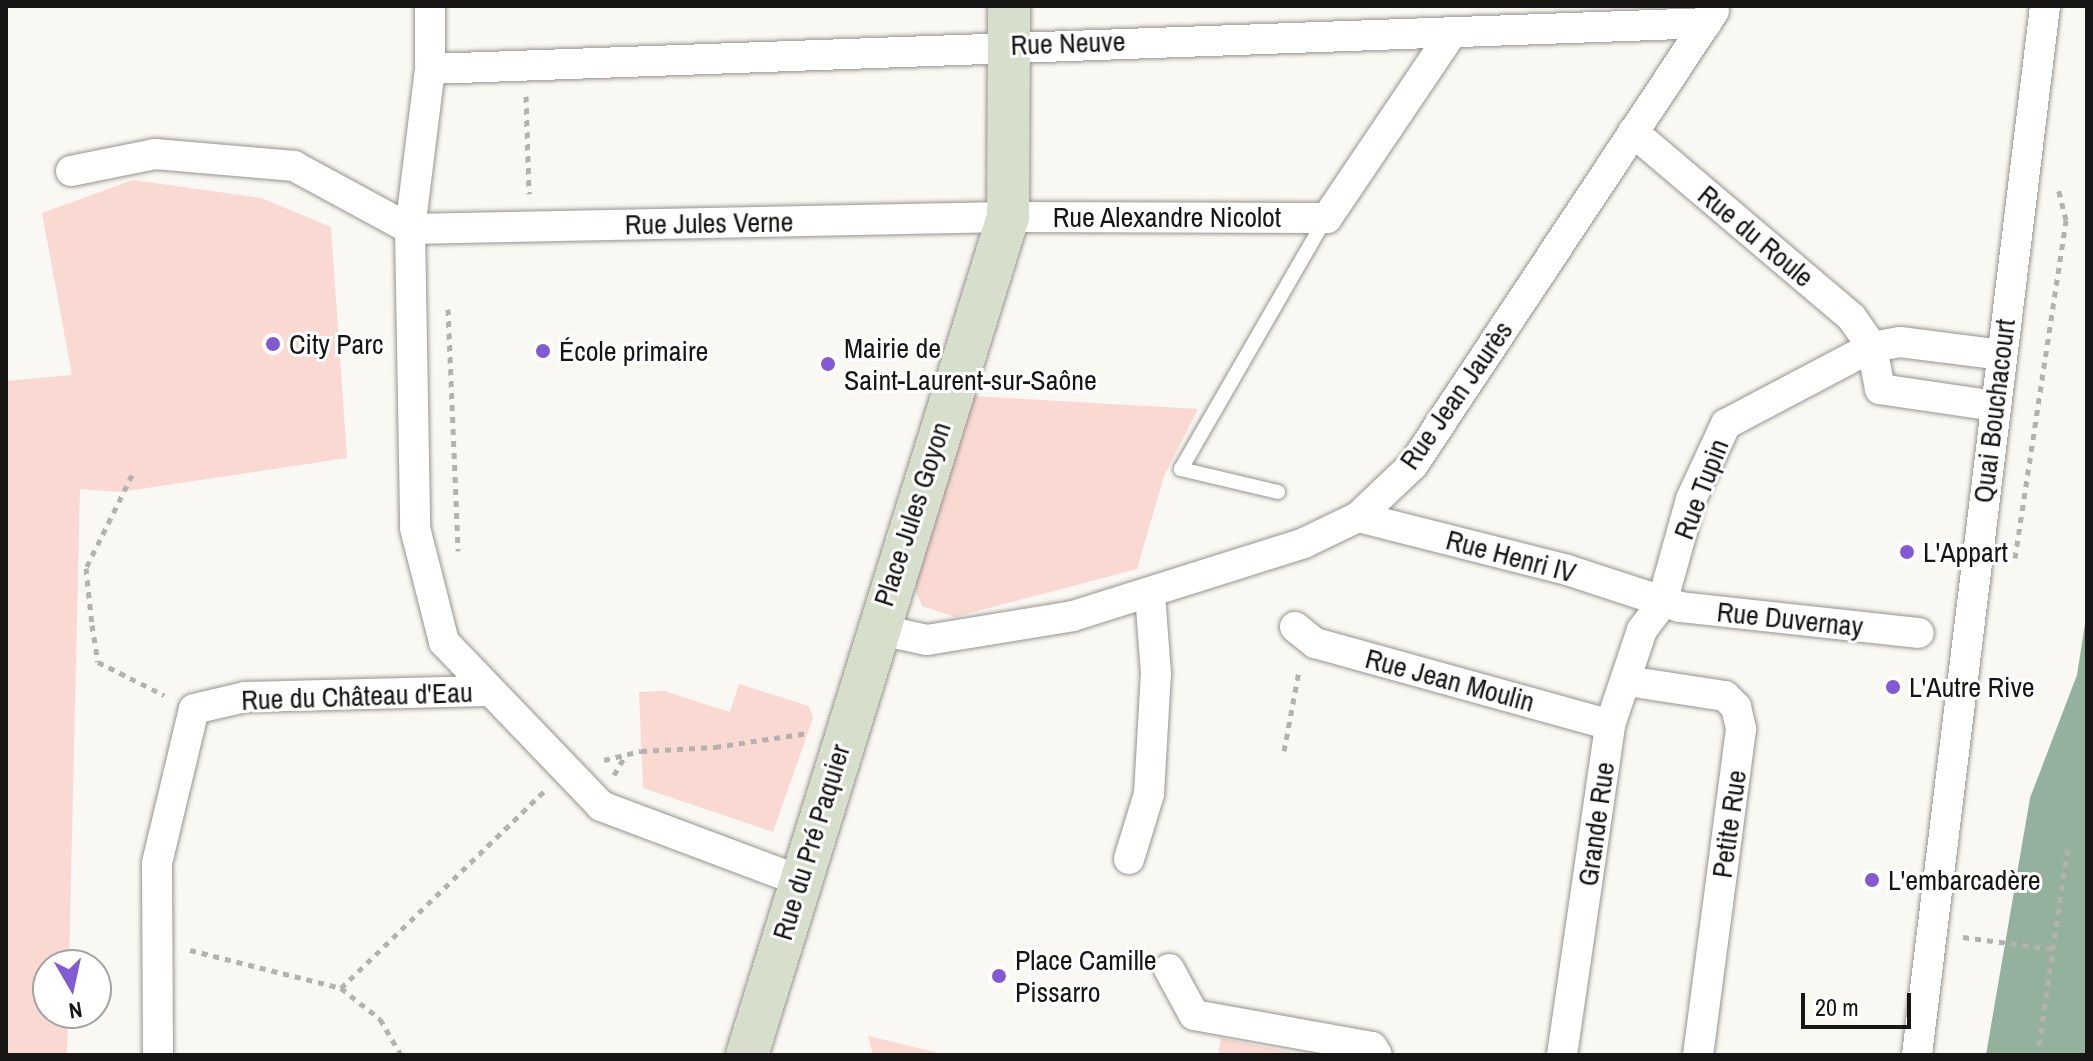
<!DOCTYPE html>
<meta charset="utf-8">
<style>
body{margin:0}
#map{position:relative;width:2093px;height:1061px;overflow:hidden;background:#faf8f2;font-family:"Archivo Narrow",sans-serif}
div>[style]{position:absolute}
.green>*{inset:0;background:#fad9d3}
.water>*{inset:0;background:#93b19c}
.path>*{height:5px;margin-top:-2.5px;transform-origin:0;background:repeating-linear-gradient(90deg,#b4b2ad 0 6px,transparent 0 12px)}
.roads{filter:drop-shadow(0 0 2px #96948e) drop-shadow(0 0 2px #96948e)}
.lane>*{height:14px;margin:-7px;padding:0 7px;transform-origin:7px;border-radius:7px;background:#fff}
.street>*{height:30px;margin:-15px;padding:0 15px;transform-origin:15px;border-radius:15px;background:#fff}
.secondary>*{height:42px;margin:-21px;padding:0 21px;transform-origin:21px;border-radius:21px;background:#d8decc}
.dots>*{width:22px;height:22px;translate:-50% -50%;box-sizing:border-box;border:4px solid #fff;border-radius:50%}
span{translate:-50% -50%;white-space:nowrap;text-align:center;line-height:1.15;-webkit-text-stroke:6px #fff;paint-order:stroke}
.street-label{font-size:28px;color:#171614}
.poi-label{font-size:28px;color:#171614}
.left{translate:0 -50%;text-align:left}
.frame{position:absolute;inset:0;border:8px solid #171614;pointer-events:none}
.north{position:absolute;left:32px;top:949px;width:80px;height:80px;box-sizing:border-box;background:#fff;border:2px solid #a2a2a1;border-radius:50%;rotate:171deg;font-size:22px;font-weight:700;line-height:32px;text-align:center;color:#171614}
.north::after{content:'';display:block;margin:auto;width:28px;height:36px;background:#815ad4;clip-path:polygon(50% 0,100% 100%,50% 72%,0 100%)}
.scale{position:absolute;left:1801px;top:993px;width:110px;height:36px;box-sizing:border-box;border:4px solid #171614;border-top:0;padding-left:10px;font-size:24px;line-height:28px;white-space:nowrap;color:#171614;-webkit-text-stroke:6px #fff;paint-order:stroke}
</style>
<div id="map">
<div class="green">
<div style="clip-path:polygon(133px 180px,261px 198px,331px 227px,347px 458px,120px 492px,80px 489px,69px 965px,48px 965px,48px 1013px,68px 1013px,67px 1055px,6px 1055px,6px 381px,72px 375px,42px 213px)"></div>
<div style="clip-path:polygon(974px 396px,1198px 409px,1164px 476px,1137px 569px,955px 617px,922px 606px,909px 574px)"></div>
<div style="clip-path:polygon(739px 684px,809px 706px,813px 718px,773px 832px,643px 788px,639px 692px,664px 691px,730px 712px)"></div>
<div style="clip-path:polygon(868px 1036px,947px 1055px,873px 1055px)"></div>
<div style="clip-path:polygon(1221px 1038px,1304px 1055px,1218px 1055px)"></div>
</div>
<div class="water">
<div style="clip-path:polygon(2087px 611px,2087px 1055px,1986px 1055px,2030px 798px,2077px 675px)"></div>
</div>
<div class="path">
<div style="left:526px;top:96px;width:98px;rotate:88.2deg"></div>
<div style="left:448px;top:309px;width:242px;rotate:87.6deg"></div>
<div style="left:132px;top:475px;width:104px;rotate:116.3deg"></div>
<div style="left:86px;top:568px;width:57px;rotate:84deg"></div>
<div style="left:92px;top:625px;width:37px;rotate:81deg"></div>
<div style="left:98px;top:662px;width:74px;rotate:26.6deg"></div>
<div style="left:2015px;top:558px;width:342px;rotate:-81.4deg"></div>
<div style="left:2066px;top:220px;width:32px;rotate:-104deg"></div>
<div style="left:1284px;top:751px;width:81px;rotate:-79.4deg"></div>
<div style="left:604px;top:760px;width:38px;rotate:-14deg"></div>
<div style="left:641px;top:751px;width:74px;rotate:-3.1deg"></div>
<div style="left:715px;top:747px;width:94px;rotate:-8.6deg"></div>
<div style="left:614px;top:775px;width:24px;rotate:-60deg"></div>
<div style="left:1963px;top:937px;width:91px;rotate:7.6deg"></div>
<div style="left:190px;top:950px;width:156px;rotate:14.1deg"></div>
<div style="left:341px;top:988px;width:50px;rotate:38.5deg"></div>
<div style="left:380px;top:1019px;width:42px;rotate:59.7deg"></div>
<div style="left:341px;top:988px;width:283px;rotate:-44.1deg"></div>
<div style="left:2039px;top:1045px;width:200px;rotate:-81.7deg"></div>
</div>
<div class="roads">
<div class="lane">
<div style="left:1278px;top:492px;width:100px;rotate:-166.7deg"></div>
<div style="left:1181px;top:469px;width:290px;rotate:-60deg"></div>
</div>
<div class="street">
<div style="left:430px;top:6px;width:63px;rotate:90deg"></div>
<div style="left:430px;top:69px;width:161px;rotate:97.1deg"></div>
<div style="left:410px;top:229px;width:299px;rotate:89deg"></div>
<div style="left:415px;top:528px;width:118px;rotate:75.7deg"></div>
<div style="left:444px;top:642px;width:227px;rotate:46.2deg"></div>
<div style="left:601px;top:806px;width:210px;rotate:20.6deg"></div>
<div style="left:430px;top:69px;width:1277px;rotate:-2.06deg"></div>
<div style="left:1633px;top:132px;width:287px;rotate:40.3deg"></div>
<div style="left:1852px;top:318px;width:35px;rotate:55deg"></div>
<div style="left:1872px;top:347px;width:43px;rotate:79.2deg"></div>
<div style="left:1880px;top:389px;width:116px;rotate:8.4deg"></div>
<div style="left:71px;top:171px;width:86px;rotate:-11.4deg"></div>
<div style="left:155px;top:154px;width:140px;rotate:4.9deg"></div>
<div style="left:294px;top:166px;width:132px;rotate:28.5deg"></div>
<div style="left:410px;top:229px;width:598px;rotate:-1.15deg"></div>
<div style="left:1008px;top:217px;width:319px;rotate:0.2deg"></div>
<div style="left:1327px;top:218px;width:223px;rotate:-56deg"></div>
<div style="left:1358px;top:517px;width:216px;rotate:14.2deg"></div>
<div style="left:1567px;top:570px;width:119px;rotate:18.1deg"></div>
<div style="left:1680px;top:607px;width:240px;rotate:6.2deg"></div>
<div style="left:1295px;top:627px;width:26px;rotate:39deg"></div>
<div style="left:1315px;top:643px;width:306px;rotate:15.5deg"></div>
<div style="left:876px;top:629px;width:52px;rotate:12.2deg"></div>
<div style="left:927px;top:640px;width:148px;rotate:-9.3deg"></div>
<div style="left:1073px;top:616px;width:242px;rotate:-17.5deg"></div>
<div style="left:1304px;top:543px;width:60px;rotate:-25.7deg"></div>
<div style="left:1358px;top:517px;width:76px;rotate:-43.4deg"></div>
<div style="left:1413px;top:465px;width:545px;rotate:-56.46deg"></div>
<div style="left:1627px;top:681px;width:99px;rotate:8.7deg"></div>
<div style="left:1725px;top:696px;width:16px;rotate:45deg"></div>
<div style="left:1736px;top:707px;width:23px;rotate:77deg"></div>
<div style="left:1741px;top:729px;width:329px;rotate:97.5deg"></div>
<div style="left:1129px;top:859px;width:68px;rotate:-72.9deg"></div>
<div style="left:1149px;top:794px;width:120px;rotate:-86.7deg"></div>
<div style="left:1156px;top:674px;width:80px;rotate:-94.3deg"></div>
<div style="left:1169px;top:969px;width:52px;rotate:61.5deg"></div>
<div style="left:1194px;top:1015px;width:181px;rotate:10.2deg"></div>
<div style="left:1372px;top:1047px;width:9px;rotate:58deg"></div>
<div style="left:158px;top:1055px;width:192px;rotate:-90.3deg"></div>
<div style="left:157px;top:863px;width:158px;rotate:-76.5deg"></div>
<div style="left:194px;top:709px;width:52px;rotate:-13.2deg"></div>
<div style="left:245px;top:697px;width:242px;rotate:-1.4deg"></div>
<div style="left:1562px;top:1055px;width:333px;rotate:-81.7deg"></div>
<div style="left:1610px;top:725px;width:100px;rotate:-71.4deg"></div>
<div style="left:1642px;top:630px;width:34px;rotate:-53deg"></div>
<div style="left:1662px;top:603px;width:108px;rotate:-74.4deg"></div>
<div style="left:1691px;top:499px;width:83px;rotate:-65deg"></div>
<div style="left:1726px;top:424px;width:165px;rotate:-27.8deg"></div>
<div style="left:1872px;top:347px;width:28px;rotate:-10deg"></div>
<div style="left:1900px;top:342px;width:102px;rotate:7.3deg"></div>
<div style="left:1917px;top:1055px;width:1057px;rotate:-83.04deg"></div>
</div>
<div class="secondary">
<div style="left:747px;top:1055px;width:878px;rotate:-72.7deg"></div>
<div style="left:1008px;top:217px;width:211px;rotate:-89.7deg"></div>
</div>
</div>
<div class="dots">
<div style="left:273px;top:344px;background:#815ad4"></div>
<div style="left:543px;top:351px;background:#815ad4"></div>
<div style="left:828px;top:364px;background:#815ad4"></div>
<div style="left:1907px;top:552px;background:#815ad4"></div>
<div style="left:1893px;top:687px;background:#815ad4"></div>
<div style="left:1872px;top:880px;background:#815ad4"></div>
<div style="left:999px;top:976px;background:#815ad4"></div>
</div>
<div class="street-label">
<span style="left:1068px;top:43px;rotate:-2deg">Rue Neuve</span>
<span style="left:1167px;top:217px">Rue Alexandre Nicolot</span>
<span style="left:709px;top:223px;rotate:-1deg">Rue Jules Verne</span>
<span style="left:1756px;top:236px;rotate:40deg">Rue du Roule</span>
<span style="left:1456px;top:395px;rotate:-55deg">Rue Jean Jaurès</span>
<span style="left:1994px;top:411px;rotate:-83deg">Quai Bouchacourt</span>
<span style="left:1701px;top:489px;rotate:-69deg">Rue Tupin</span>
<span style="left:912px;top:514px;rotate:-72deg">Place Jules Goyon</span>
<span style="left:1511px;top:556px;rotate:15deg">Rue Henri IV</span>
<span style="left:1790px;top:619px;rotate:6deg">Rue Duvernay</span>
<span style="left:1450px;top:680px;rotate:15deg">Rue Jean Moulin</span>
<span style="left:357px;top:696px;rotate:-2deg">Rue du Château d'Eau</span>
<span style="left:1596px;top:824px;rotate:-82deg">Grande Rue</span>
<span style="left:1729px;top:824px;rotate:-82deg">Petite Rue</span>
<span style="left:811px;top:842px;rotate:-73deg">Rue du Pré Paquier</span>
</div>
<div class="poi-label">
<span class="left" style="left:289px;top:344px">City Parc</span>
<span class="left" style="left:844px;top:364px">Mairie de<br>Saint-Laurent-sur-Saône</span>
<span class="left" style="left:559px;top:351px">École primaire</span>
<span class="left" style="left:1923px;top:552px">L'Appart</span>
<span class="left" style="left:1909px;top:687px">L'Autre Rive</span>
<span class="left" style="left:1888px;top:880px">L'embarcadère</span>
<span class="left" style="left:1015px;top:976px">Place Camille<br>Pissarro</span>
</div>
<div class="frame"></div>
<div class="north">N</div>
<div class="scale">20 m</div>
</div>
